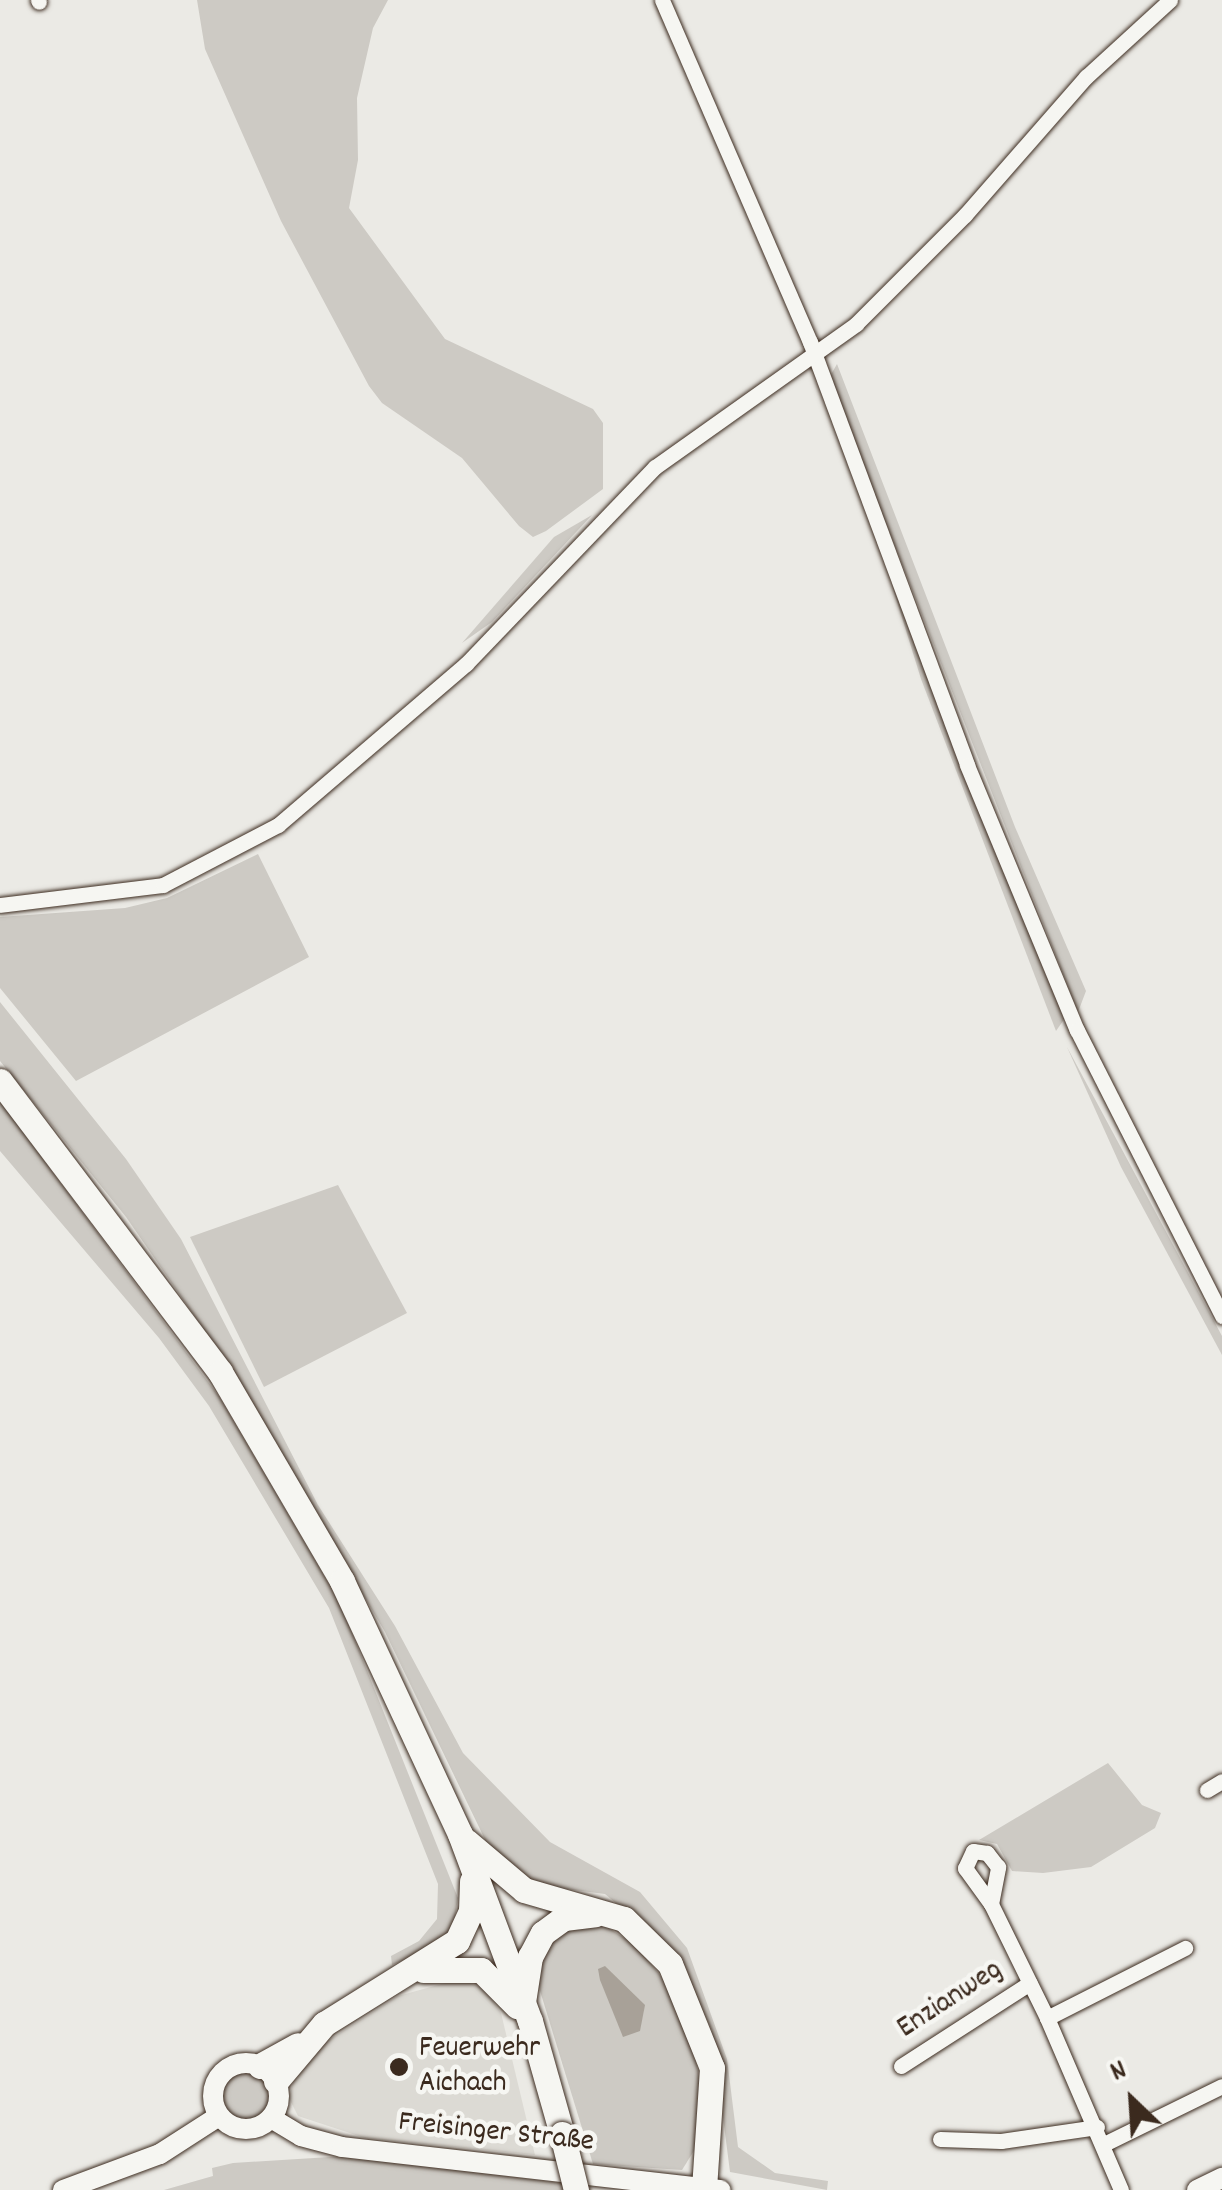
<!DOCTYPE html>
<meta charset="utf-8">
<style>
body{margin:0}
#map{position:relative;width:1222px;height:2190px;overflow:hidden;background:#ebeae5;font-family:Dekko,sans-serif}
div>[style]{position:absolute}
.built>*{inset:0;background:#dcdad4}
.green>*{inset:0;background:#cdcac4}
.round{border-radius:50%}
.water>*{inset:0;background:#a8a198}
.roads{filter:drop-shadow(0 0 2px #3b2a1e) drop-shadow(0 0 2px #3b2a1e)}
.minor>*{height:15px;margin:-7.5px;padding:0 7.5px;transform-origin:7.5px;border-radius:7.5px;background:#f6f6f2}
.secondary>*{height:20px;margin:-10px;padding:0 10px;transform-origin:10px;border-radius:10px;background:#f6f6f2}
.secondary>.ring{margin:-10px;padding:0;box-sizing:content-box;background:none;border:20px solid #f6f6f2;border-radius:50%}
.trunk>*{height:25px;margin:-12.5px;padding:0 12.5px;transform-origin:12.5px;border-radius:12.5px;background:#f6f6f2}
.bridges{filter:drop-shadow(0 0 2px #3b2a1e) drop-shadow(0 0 2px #3b2a1e)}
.trunk-bridge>*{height:25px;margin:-12.5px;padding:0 12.5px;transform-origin:12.5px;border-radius:12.5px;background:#f6f6f2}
.dots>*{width:28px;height:28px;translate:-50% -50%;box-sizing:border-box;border:5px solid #f6f6f2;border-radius:50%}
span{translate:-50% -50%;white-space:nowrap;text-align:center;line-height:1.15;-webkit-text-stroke:9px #f6f6f2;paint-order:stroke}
.street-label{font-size:30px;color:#3b2a1e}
.poi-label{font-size:30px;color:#3b2a1e}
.left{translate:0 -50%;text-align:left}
.north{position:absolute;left:1082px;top:2050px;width:100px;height:100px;-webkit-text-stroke:8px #f6f6f2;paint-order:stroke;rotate:335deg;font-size:28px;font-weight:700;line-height:40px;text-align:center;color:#3b2a1e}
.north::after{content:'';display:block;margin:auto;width:35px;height:45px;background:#3b2a1e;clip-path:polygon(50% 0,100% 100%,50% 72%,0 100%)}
</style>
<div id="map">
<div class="built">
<div style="clip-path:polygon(460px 1979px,484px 1989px,501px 2013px,535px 2155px,365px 2138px,298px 2116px,289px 2098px,297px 2067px,329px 2040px,398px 1996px)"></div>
</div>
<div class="green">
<div style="clip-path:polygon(197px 0,388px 0,373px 28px,357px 98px,358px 160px,349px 208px,445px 339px,593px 409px,603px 423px,603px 489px,546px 531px,533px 537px,519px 526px,462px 458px,382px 403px,369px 386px,281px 221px,205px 49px)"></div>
<div style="clip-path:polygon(837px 364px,1015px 827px,1086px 991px,1078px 1012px,829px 378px)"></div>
<div style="clip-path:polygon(592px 515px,492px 622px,462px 643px,554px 537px)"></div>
<div style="clip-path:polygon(891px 582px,1065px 1018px,1056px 1031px,921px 679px)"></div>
<div style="clip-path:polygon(258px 854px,309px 957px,76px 1081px,0 988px,0 917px,125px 908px,167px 898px)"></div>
<div style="clip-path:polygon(0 1002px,126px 1159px,181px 1239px,318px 1505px,395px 1626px,463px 1753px,550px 1842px,640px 1892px,687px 1948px,727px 2059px,738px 2147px,775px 2173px,828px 2181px,827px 2190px,730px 2172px,712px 2031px,679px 1956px,605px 1894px,543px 1886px,510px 1871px,491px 1852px,385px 1632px,229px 1366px,126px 1217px,0 1061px)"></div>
<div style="clip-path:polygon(1067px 1047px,1222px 1336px,1222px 1355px,1121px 1167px)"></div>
<div style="clip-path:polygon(0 1101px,220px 1398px,340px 1603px,458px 1898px,453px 1930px,423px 1952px,392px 1965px,391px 1956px,419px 1941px,437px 1919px,438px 1884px,329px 1608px,209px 1406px,159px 1338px,0 1151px)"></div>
<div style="clip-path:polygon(338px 1185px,407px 1313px,264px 1387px,190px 1237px)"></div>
<div style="clip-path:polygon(1108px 1763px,1142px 1805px,1161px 1813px,1155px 1828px,1091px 1867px,1043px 1873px,1012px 1871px,997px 1844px,979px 1840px)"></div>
<div style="clip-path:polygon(578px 1925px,607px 1927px,635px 1945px,665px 1981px,691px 2033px,703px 2099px,700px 2141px,682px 2170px,593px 2164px,537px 1981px,544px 1946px)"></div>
<div class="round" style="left:220px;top:2070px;width:50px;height:50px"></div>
<div style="clip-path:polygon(346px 2156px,562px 2183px,564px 2190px,164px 2190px,213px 2176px,212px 2168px,233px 2163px)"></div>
</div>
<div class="water">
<div style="clip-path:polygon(605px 1966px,645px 2005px,640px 2031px,623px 2037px,600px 1980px,598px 1969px)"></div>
</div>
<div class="roads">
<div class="minor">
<div style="left:38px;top:0;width:2px;rotate:63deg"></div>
<div style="left:662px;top:0;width:373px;rotate:66.6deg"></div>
<div style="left:810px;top:342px;width:451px;rotate:69.6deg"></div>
<div style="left:967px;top:765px;width:287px;rotate:67.5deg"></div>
<div style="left:1077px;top:1030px;width:321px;rotate:63.1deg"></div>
<div style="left:0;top:905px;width:164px;rotate:-7deg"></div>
<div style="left:163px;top:885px;width:130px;rotate:-27.6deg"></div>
<div style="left:278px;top:825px;width:248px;rotate:-40.6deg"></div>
<div style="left:466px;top:664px;width:273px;rotate:-46.2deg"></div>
<div style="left:655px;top:467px;width:247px;rotate:-35.4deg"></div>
<div style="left:856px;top:324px;width:154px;rotate:-45deg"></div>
<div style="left:965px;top:215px;width:184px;rotate:-48.8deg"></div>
<div style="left:1086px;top:77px;width:114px;rotate:-42.5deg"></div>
<div style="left:1207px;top:1790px;width:17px;rotate:-31deg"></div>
<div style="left:991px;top:1904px;width:38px;rotate:-79deg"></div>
<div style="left:998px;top:1867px;width:18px;rotate:-128deg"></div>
<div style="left:987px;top:1853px;width:14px;rotate:-172deg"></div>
<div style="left:973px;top:1851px;width:19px;rotate:115deg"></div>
<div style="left:965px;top:1868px;width:44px;rotate:54.2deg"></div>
<div style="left:991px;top:1904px;width:127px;rotate:63.8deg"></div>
<div style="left:1047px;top:2018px;width:187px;rotate:66.7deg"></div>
<div style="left:1047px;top:2018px;width:155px;rotate:-26.9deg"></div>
<div style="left:901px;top:2066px;width:153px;rotate:-32.8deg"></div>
<div style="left:940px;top:2139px;width:61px;rotate:1.9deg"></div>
<div style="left:1001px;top:2141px;width:97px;rotate:-8.3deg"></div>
<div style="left:1104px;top:2144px;width:131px;rotate:-26.2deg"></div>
</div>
<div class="secondary">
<div class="ring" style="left:213px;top:2063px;width:46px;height:46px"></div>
<div style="left:271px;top:2118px;width:35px;rotate:31deg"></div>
<div style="left:301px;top:2136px;width:42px;rotate:15deg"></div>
<div style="left:342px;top:2147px;width:381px;rotate:6.5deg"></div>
<div style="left:63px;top:2190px;width:103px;rotate:-20.4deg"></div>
<div style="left:160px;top:2154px;width:70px;rotate:-32.8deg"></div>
<div style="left:1197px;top:2190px;width:28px;rotate:-26deg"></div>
</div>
<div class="trunk">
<div style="left:0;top:1081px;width:365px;rotate:52.9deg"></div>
<div style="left:220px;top:1372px;width:242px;rotate:59.7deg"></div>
<div style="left:342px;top:1581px;width:279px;rotate:65deg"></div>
<div style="left:460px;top:1834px;width:200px;rotate:69.5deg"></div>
<div style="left:530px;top:2021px;width:117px;rotate:74.2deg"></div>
<div style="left:466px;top:1841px;width:76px;rotate:40.2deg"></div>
<div style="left:524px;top:1890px;width:104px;rotate:16.2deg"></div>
<div style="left:624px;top:1919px;width:64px;rotate:44.4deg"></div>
<div style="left:670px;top:1964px;width:112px;rotate:68deg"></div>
<div style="left:712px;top:2068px;width:120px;rotate:93.8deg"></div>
<div style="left:423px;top:1970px;width:58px"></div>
<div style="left:481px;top:1970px;width:51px;rotate:45deg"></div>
<div style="left:523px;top:2002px;width:46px;rotate:-81.2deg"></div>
<div style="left:530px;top:1957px;width:27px;rotate:-62deg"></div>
<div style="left:543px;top:1933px;width:26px;rotate:-36deg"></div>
<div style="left:564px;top:1918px;width:31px;rotate:-7deg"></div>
<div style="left:260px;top:2066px;width:43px;rotate:-28.9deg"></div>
<div style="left:276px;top:2081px;width:75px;rotate:-49.9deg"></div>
<div style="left:324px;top:2024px;width:157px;rotate:-32deg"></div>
<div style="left:457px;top:1941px;width:33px;rotate:-65deg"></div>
<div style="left:471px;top:1911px;width:30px;rotate:-88deg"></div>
</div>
</div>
<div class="bridges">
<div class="trunk-bridge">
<div style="left:562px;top:2134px;width:58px;rotate:76deg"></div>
</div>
</div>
<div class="dots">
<div style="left:399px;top:2067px;background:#3b2a1e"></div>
</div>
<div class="street-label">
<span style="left:951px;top:2001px;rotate:-33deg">Enzianweg</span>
<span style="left:496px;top:2134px;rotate:6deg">Freisinger Straße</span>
</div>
<div class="poi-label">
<span class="left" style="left:419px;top:2067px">Feuerwehr<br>Aichach</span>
</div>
<div class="north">N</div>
</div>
